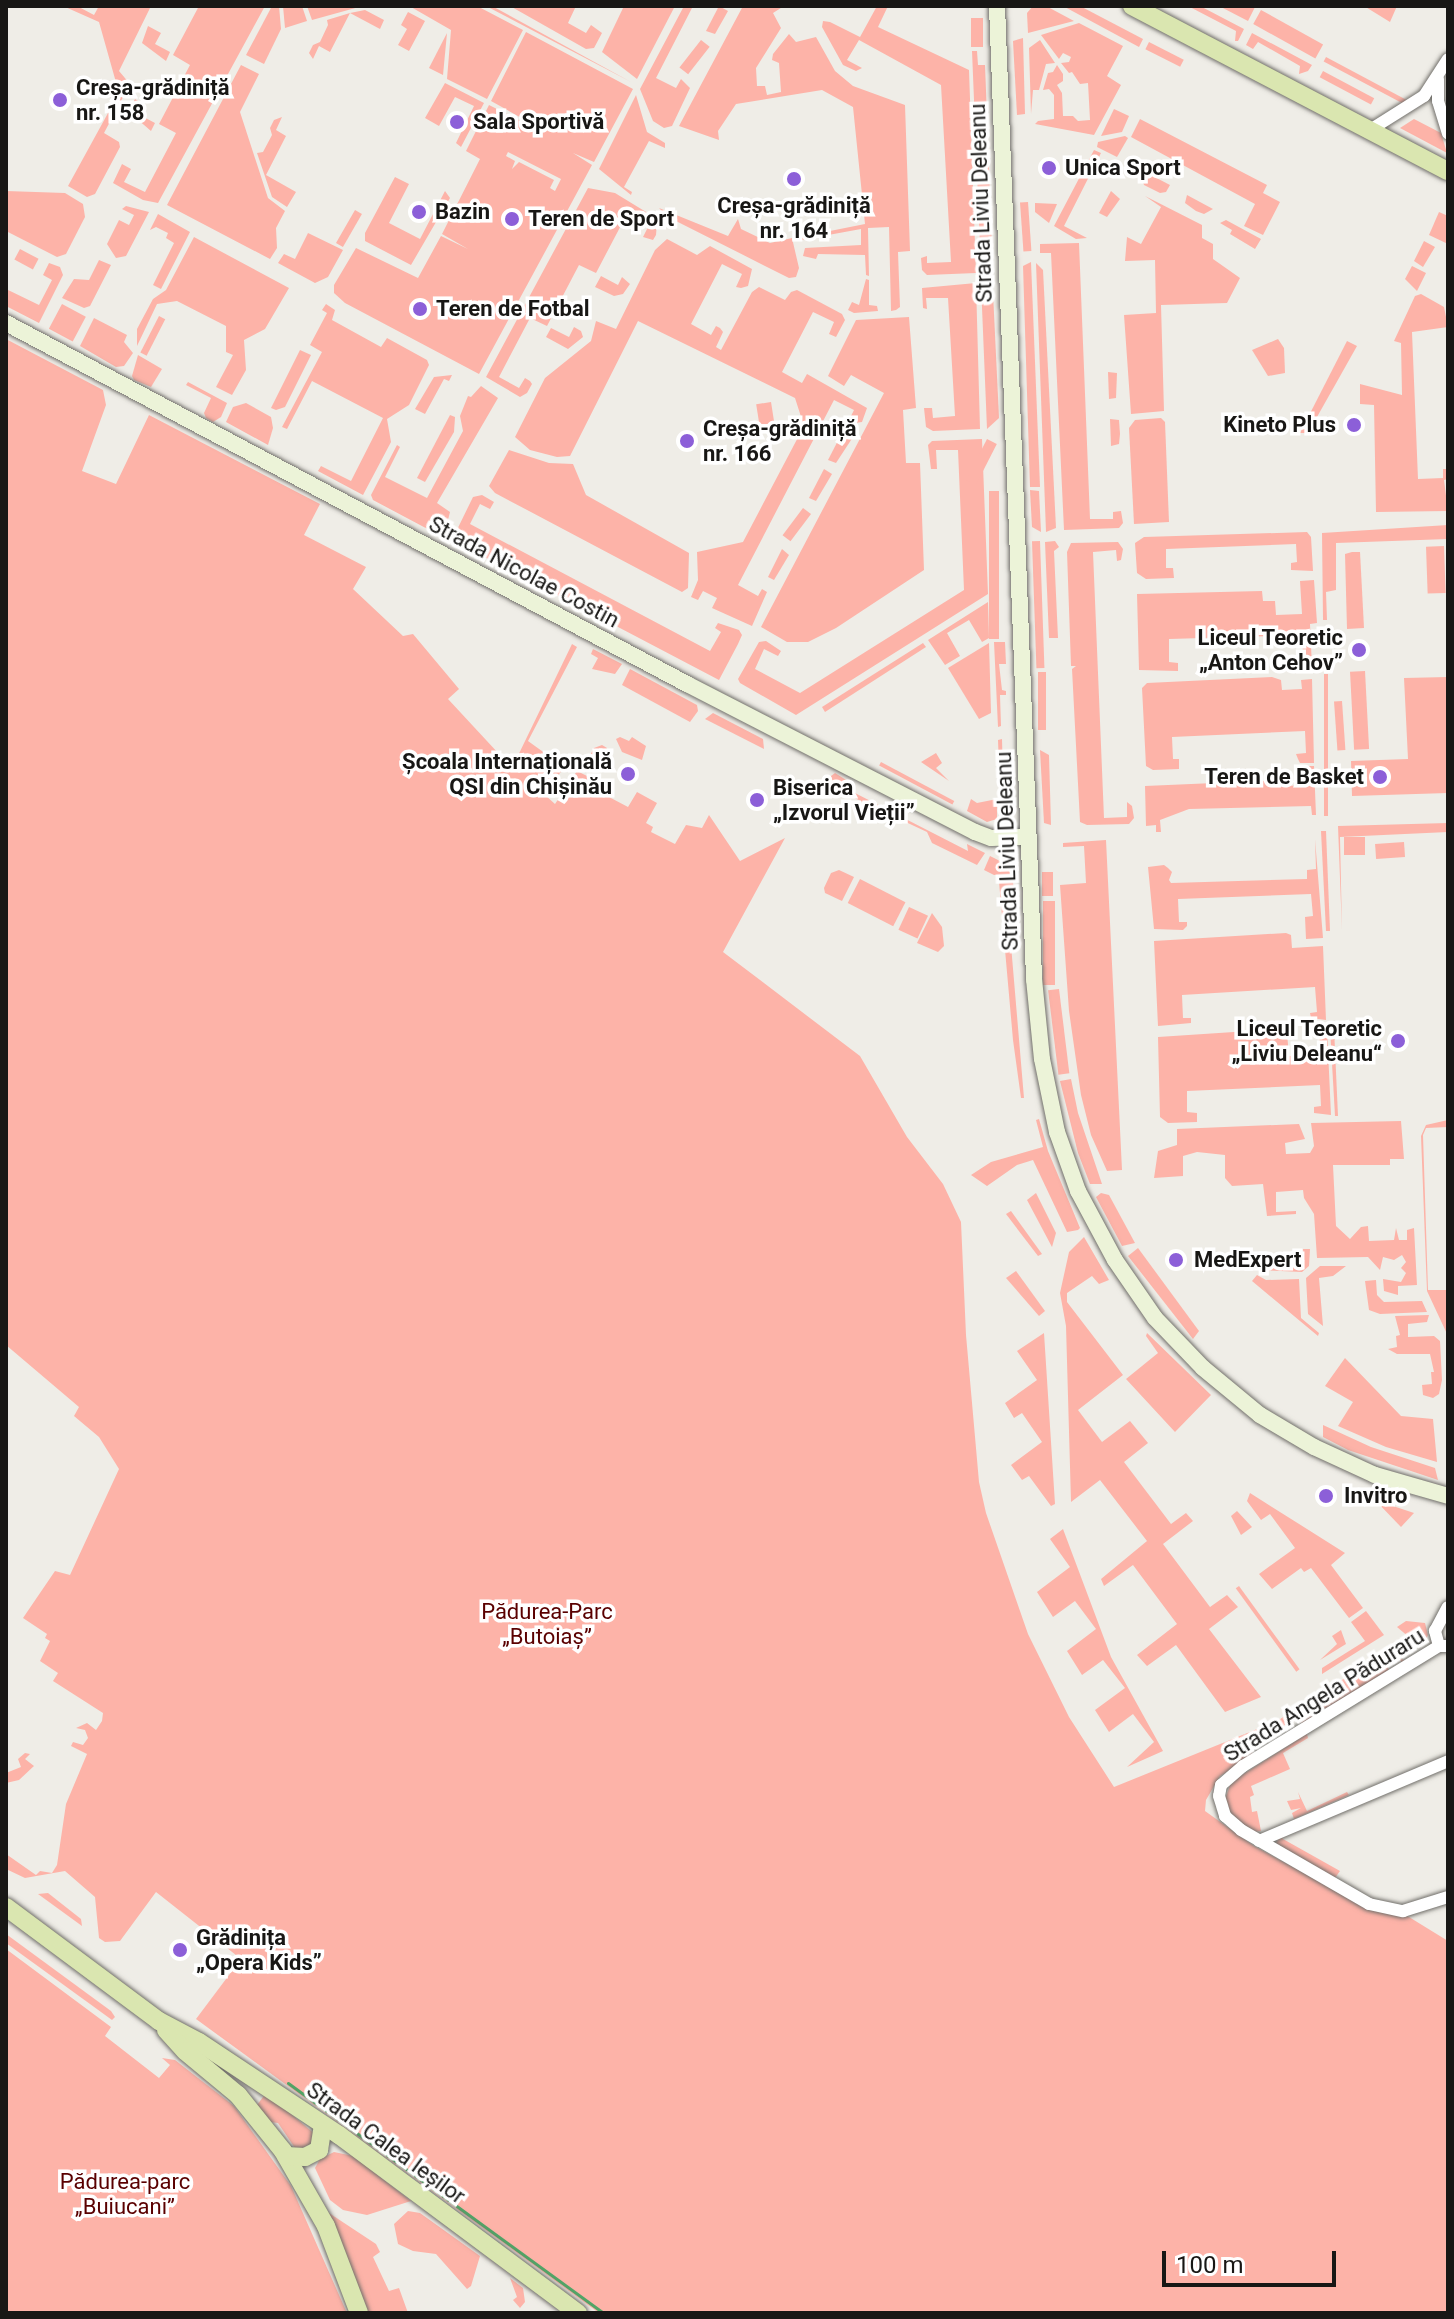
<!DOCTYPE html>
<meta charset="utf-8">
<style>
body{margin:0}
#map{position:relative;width:1454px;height:2319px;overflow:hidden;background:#efede7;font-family:Roboto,sans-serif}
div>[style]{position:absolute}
.green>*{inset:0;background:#fdb3a8;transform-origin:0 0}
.stream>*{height:3px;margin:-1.5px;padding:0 1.5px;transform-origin:1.5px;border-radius:1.5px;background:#52a567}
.roads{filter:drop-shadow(0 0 2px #716f6a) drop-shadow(0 0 2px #716f6a)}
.street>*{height:12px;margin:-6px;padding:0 6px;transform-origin:6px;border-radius:6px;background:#fff}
.secondary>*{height:16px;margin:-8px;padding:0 8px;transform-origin:8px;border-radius:8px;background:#ecf3d8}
.primary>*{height:18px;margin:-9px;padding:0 9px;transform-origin:9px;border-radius:9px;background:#dae6b0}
.dots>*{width:22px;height:22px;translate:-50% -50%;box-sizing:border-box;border:4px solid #fff;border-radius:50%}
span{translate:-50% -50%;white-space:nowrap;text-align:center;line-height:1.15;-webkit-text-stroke:7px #fff;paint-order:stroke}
.poi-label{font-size:22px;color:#181715;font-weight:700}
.left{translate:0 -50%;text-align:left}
.right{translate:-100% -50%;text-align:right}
.street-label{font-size:22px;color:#181715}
.park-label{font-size:22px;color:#5a0000}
.frame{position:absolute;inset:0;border:8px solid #181715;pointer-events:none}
.scale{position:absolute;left:1162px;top:2251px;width:174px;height:36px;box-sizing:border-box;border:4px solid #181715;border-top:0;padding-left:10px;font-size:24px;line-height:28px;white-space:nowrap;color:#181715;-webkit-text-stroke:6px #fff;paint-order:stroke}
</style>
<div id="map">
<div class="green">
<div style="clip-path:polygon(63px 6px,77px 6px,94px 15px,99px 6px,151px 6px,119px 71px,130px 84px,104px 133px,119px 142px,120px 147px,95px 194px,87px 197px,68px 186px,119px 93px,99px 22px)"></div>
<div style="clip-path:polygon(199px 6px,265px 6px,158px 203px,143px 200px,113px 183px,122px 164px,131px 169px,124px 182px,145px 192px,176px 133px,159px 124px,190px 65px,173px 55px)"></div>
<div style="clip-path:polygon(272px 6px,279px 6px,281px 29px,264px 64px,246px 55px)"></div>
<div style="clip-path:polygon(283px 6px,302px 6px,307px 21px,285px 28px)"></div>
<div style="clip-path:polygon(307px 6px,358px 6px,359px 7px,312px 20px)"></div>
<div style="clip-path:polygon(477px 6px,523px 30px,487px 99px,447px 79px,451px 30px,411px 7px)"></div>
<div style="clip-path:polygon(486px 6px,492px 6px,631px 82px,547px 38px)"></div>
<div style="clip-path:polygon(510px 6px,576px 6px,568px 23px,586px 33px,591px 25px,602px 33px,594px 48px,586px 49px)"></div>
<div style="clip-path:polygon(624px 6px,675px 6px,637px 79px,602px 52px)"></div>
<div style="clip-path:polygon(684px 6px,693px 6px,656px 78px,676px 88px,681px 79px,690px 88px,672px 126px,664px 128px,653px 121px,640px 89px)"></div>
<div style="clip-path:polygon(719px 6px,728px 11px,715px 34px,706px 31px)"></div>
<div style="clip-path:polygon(743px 6px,784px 6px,773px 13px,781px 28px,756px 68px,757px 86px,765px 86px,767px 95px,781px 92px,779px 63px,772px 60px,773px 54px,789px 34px,796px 42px,816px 37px,835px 71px,853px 86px,905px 105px,910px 251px,898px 252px,900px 307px,896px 310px,891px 311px,889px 227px,868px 228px,869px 276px,866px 275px,865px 255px,818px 254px,816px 259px,803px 256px,805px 248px,861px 245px,861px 229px,801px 240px,800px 237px,865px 224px,853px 107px,822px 90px,736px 104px,718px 131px,719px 140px,679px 126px)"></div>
<div style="clip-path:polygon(877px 6px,888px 6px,878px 27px,969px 70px,976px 273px,927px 275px,922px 270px,921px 258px,927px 256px,927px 263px,951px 262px,941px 85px,859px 40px,847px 60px,862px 68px,856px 71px,843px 65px,822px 27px,823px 21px,830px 22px,860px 37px)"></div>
<div style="clip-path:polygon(1033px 6px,1046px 6px,1074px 21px,1028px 33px,1027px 13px)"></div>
<div style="clip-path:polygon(1063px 6px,1080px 6px,1143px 39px,1139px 47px)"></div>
<div style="clip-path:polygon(1188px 6px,1200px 6px,1244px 29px,1238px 41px,1235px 41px,1236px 31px)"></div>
<div style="clip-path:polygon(1219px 6px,1254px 6px,1255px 7px,1248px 21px)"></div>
<div style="clip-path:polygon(1364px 6px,1397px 6px,1390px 22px)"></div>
<div style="clip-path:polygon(365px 10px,384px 20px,380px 29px,350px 13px,330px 52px,319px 46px,313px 59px,309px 53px,313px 45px,320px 42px,328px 25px,327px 20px,350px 13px)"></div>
<div style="left:1261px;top:10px;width:71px;height:16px;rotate:29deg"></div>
<div style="clip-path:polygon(408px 12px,425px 21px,409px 51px,398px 45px,407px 29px,401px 25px)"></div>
<div style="left:971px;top:18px;width:12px;height:29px"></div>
<div style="clip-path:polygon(1079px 23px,1123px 46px,1107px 76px,1121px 85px,1094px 135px,1035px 124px,1038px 121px,1054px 119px,1054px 95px,1049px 89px,1043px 90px,1048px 73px,1053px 72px,1057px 65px,1063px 74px,1063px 81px,1057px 85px,1062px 93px,1063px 116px,1073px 116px,1078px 121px,1090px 120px,1088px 83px,1080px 84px,1072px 72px,1069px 73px,1061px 63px,1069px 62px,1071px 57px,1063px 53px,1059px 59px,1041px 35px)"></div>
<div style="clip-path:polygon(148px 26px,161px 33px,155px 44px,170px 52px,166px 61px,142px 43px)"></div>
<div style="clip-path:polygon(evenodd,526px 32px,633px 89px,594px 162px,573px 153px,592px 165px,479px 374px,345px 303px,334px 293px,334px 285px,356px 248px,418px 278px,441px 236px,468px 249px,442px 234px,480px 159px,466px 151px,489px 105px,523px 122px,525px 120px,491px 101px,526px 32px,508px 152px,561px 179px,555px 191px,550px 188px,554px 180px,519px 162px,512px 169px,515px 161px,506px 156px,508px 152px)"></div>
<div style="clip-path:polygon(447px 33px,443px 75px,429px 68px)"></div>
<div style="clip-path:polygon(1252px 33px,1312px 65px,1308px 71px,1299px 74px,1300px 66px,1258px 42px,1253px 49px,1246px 45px)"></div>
<div style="clip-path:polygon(1023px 38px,1025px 114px,1017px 115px,1013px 41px)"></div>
<div style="left:701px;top:40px;width:11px;height:35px;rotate:38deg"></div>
<div style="clip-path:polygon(1040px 40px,1055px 63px,1046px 64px,1039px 90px,1033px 90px,1031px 114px,1029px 48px)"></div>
<div style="left:1149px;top:42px;width:39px;height:8px;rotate:27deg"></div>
<div style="clip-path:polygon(972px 51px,977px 51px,978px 65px,985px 65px,992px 246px,980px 247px)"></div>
<div style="left:1326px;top:57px;width:94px;height:5px;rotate:28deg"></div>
<div style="clip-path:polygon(241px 65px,259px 74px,240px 112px,268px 198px,285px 211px,276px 228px,277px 248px,270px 259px,167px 205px)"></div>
<div style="left:1323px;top:71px;width:58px;height:7px;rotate:28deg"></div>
<div style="clip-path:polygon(445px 83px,484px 103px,461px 147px,456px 143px,474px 106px,455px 97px,439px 126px,425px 118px)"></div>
<div style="clip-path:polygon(636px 95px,647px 132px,665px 143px,665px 148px,649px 141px,624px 187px,632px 192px,631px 195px,599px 169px)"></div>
<div style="clip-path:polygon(135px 99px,143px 104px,138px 114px,155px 123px,151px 131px,129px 112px)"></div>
<div style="clip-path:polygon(1114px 109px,1129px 116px,1122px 132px,1101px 136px)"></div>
<div style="clip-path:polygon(282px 117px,276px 130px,286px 136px,266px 175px,296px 192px,287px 207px,272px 197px,257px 153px,263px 152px,272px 135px,270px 128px,274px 120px)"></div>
<div style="clip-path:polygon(1140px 119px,1267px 185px,1263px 193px,1280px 202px,1263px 235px,1244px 226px,1255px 204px,1131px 137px)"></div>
<div style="clip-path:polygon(1414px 119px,1441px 133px,1447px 153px,1400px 128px)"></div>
<div style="clip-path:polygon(1125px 136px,1128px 138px,1117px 157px,1097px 147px,1098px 142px)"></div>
<div style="clip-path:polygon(1094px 150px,1101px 153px,1064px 226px,1087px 238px,1076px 239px,1054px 226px)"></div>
<div style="clip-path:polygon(1145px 172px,1170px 185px,1166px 192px,1160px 193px,1144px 185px,1142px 179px)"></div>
<div style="clip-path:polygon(395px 177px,409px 184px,389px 223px,420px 239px,445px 191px,450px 198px,411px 265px,365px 241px,365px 233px)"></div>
<div style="clip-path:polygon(588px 188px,615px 193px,651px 215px,657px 223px,656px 235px,653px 240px,643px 237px,649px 225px,627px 214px,596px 273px,579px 265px,547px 326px,530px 318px,499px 377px,519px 388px,525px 378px,530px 381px,532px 384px,527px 393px,520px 397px,486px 377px)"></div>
<div style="clip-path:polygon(6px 191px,65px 193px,83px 204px,85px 217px,66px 254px,57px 257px,6px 231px)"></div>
<div style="clip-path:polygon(1111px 191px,1120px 199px,1107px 217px,1099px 213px)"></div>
<div style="clip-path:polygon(1187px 195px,1213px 209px,1204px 214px,1196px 211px,1185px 203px)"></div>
<div style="clip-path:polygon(1145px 196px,1202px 225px,1202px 238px,1213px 244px,1213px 259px,1240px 278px,1227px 303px,1161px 305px,1164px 411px,1131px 414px,1124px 315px,1156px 313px,1155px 260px,1125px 261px,1127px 237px,1141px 244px,1161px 207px)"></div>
<div style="left:1028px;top:202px;width:49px;height:8px;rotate:86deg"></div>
<div style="clip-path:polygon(1035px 203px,1057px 204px,1049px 223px,1035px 212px)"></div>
<div style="clip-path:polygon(126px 206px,149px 212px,126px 256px,116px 258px,107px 244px,119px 220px,129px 225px,134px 215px,122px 209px)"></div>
<div style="clip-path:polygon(659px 208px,728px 236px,738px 219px,741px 229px,770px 243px,792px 238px,799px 268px,796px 277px,789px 278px,668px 217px)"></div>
<div style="left:355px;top:210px;width:8px;height:38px;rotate:30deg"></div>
<div style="clip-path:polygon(1439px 212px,1448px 216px,1448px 244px,1429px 235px)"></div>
<div style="clip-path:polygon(158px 214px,190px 232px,161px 289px,153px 285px,174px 243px,166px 238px,168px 233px,156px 227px,150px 230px)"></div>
<div style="clip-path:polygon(1226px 220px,1261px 239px,1255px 249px,1230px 234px,1232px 230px,1220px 223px)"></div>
<div style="clip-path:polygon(308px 233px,343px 250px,328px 277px,315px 283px,278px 263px,284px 254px,295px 259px)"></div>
<div style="clip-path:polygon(194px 237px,289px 288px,265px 329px,244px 340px,246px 370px,232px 395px,216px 387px,233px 355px,226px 352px,226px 326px,177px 301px,157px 304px,137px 346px,137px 329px,153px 299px,166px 290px)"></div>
<div style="clip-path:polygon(667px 239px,697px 255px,710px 246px,752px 269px,748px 286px,741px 288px,736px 287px,742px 274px,722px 264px,691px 324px,711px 335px,716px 326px,720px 328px,723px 332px,716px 347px,721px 350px,752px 292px,759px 287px,785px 300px,791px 292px,797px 290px,842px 314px,845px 320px,836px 337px,829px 334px,834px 322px,813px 312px,782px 372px,802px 383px,807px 374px,867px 408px,862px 422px,855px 423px,849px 420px,854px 410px,834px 400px,738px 585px,758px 596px,762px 589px,767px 592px,752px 626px,712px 608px,717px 598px,703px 591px,698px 600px,691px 597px,698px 580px,697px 552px,743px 542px,804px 426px,795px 398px,638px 321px,570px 456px,557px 457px,530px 450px,515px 437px,545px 378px,591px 341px,596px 321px,616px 329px,655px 250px)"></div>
<div style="clip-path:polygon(1424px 241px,1435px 247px,1423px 267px,1414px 261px)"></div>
<div style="clip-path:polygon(1079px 243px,1090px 519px,1113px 519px,1113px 512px,1121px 511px,1123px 523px,1119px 528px,1064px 530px,1051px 253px,1040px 253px,1040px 244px)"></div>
<div style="left:20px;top:249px;width:21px;height:12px;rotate:28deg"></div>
<div style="clip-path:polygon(99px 260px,111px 265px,90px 306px,84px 308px,62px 298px,74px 279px,89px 280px)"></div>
<div style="clip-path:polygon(1031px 262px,1040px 487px,1030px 487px,1023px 266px)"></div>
<div style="clip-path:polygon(49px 263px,60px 267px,63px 275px,39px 323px,6px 306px,6px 289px,39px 305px,52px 280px,43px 275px)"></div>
<div style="clip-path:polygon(1036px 263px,1043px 270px,1056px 528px,1046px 532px)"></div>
<div style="clip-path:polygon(1412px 266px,1426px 273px,1417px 291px,1405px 279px)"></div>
<div style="clip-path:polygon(601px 276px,618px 285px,622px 277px,630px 284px,623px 294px,614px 296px,595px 287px)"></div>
<div style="clip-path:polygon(866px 279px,869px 280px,869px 305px,877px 306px,878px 311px,854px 313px,848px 310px,852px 302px,859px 305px)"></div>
<div style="clip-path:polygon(976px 283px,980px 429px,933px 431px,926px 427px,924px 408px,932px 408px,933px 418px,955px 416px,948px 298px,926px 298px,927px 309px,923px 308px,922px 288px)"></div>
<div style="clip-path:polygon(981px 283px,993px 293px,999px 418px,987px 429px)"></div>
<div style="clip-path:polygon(1421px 294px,1444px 307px,1448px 327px,1412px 332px,1418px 479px,1443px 478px,1443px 469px,1448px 469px,1448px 479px,1444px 480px,1448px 511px,1376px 512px,1374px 405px,1360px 404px,1360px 384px,1402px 395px,1401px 343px,1394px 341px,1415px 296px)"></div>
<div style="left:62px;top:304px;width:27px;height:28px;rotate:28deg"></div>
<div style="clip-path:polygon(326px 304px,335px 310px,332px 320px,381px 347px,387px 338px,427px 360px,429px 365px,409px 405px,387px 419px,391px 442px,363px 495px,318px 471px,321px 466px,351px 481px,383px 418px,312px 381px,287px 429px,282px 427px,322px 352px,310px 345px,327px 313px,322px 310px)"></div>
<div style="left:159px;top:316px;width:7px;height:41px;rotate:27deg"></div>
<div style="clip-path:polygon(909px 317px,916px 408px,903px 410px,906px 463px,920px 463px,924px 570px,836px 628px,808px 642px,787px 642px,761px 627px,884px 393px,851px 375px,844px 386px,828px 376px,856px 320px)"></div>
<div style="clip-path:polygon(94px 318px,127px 335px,124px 342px,133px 353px,124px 366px,116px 367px,80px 346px)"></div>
<div style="clip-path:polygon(574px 327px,581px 331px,583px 337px,568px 349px,546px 337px,551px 328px,569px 337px)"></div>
<div style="clip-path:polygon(6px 339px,103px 390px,106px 405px,82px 471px,116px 484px,149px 415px,320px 504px,304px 535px,366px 567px,353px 589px,403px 636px,413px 634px,459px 689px,448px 699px,512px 768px,572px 644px,577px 647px,528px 741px,564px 767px,545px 795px,555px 804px,577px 771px,593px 779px,590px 787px,628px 807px,637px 792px,657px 803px,646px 823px,653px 827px,651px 832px,675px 844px,686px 825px,702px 828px,709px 815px,740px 861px,785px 838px,723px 952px,860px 1056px,907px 1137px,943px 1184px,961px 1222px,966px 1335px,979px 1482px,986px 1513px,1028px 1634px,1069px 1717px,1114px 1787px,1277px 1721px,1383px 1654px,1408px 1661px,1403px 1664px,1399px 1659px,1387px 1666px,1390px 1672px,1305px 1724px,1294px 1720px,1256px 1743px,1251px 1757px,1220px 1776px,1206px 1800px,1205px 1811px,1254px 1846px,1369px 1908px,1409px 1917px,1448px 1941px,1448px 2313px,599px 2313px,196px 2019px,241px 1959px,156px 1892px,120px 1941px,105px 1942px,99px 1938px,95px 1897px,65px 1871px,25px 1878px,6px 1869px,6px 1854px,36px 1875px,40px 1871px,52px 1873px,57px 1865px,66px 1804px,87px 1754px,71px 1746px,73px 1742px,83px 1745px,88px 1738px,85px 1730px,76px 1728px,87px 1723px,96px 1730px,102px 1721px,103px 1713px,53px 1681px,58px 1673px,40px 1661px,50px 1641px,45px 1638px,47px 1634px,23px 1618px,55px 1571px,70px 1575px,119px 1469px,99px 1437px,74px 1416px,79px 1407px,6px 1345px)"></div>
<div style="clip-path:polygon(1278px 339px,1284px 348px,1285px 373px,1268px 376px,1252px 350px)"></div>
<div style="clip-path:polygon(1347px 341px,1357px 346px,1308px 433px,1300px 433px)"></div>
<div style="clip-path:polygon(300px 350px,311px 355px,285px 407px,276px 410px,271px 408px)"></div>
<div style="clip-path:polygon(138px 355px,162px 369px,151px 387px,134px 380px,132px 376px)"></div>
<div style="clip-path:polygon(1108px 372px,1117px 373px,1116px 398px,1109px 399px)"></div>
<div style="clip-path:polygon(452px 375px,449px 381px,444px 379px,425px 414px,415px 409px,434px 377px)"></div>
<div style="clip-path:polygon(188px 382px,227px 403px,221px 417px,213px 422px,206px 418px,204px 413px,211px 398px,186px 385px)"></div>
<div style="clip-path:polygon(481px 386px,498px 398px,437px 503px,450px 512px,446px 528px,437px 534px,373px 500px,371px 495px,397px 445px,400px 447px,385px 477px,427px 498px,463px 431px,460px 416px,468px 396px,471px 397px)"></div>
<div style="left:771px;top:402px;width:26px;height:15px;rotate:81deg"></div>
<div style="clip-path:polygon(246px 403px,271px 417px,273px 428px,268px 445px,226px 422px,233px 407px)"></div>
<div style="clip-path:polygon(450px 415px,455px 417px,454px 432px,425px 482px,417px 478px)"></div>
<div style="clip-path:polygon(1161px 418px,1165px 422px,1169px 522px,1134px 524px,1129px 428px,1135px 420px)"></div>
<div style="clip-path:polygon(1110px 419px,1119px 420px,1120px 434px,1119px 444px,1111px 446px)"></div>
<div style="clip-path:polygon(844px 429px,853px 437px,836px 463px,828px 460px)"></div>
<div style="clip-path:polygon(982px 439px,988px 594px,796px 715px,740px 683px,738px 679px,759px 642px,766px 641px,781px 651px,778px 656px,764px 649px,755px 669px,800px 693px,964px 590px,958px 450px,936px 450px,937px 469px,931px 469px,928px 445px,932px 441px)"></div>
<div style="left:987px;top:439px;width:11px;height:46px;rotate:27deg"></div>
<div style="clip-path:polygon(509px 450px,549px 463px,573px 464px,586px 495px,689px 553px,688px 588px,682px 592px,495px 493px,489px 486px)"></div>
<div style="clip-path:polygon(824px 469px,832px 474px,816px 501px,809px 498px)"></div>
<div style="clip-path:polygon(1030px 490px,1039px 491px,1041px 532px,1032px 527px)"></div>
<div style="left:989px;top:491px;width:10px;height:148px"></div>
<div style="clip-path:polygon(482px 495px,494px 502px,490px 509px,480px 504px,470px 524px,710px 651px,721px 632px,715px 628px,718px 623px,739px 630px,742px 635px,738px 644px,719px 680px,452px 540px,473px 497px)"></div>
<div style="left:803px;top:508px;width:10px;height:34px;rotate:37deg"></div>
<div style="clip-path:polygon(1448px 525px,1448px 539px,1336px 543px,1336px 590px,1326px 592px,1327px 620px,1323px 620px,1322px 533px)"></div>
<div style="clip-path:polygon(1307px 532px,1311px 537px,1313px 571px,1291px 570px,1291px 563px,1297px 562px,1296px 544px,1166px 549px,1166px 568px,1173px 568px,1174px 578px,1146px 579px,1137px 573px,1135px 543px,1144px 537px)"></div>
<div style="left:1040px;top:541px;width:127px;height:8px;rotate:88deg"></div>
<div style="clip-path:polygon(1055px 541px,1059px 547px,1054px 551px,1058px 638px,1049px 638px,1045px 542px)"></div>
<div style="clip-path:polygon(1118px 542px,1123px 549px,1121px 560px,1117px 561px,1116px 550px,1093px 552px,1104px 818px,1127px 817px,1127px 802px,1132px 806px,1134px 818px,1129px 824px,1087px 825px,1080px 822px,1072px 669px,1076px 666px,1071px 666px,1067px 552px,1071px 543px)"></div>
<div style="left:1444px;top:546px;width:47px;height:18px;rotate:88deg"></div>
<div style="clip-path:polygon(782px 549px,789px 555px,774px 580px,768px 577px)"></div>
<div style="clip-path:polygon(1352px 552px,1360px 552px,1364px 628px,1347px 629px,1345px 554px)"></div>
<div style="clip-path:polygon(1314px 580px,1317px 623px,1310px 624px,1312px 667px,1301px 668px,1293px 663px,1293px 659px,1303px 659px,1302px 635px,1169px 639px,1169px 662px,1178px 663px,1178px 671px,1139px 670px,1137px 594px,1262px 591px,1263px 601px,1275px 601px,1276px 615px,1302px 614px,1300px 581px)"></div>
<div style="clip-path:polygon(988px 602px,989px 638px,982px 642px,969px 620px,947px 633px,960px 656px,945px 665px,928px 640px)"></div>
<div style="clip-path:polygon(994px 642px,1005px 642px,1006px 664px,999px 664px,1002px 690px,1006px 691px,1006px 695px,1000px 695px,1001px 726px,998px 727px)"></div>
<div style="clip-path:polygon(923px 643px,926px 647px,825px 712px,822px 707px)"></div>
<div style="clip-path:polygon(989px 643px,991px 713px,979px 719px,948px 668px)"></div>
<div style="clip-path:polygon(593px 649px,622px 664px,615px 674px,592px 669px,598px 658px,591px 654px)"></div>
<div style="clip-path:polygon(630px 669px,697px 705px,698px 711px,690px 722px,622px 685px)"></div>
<div style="left:1365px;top:671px;width:78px;height:15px;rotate:87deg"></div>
<div style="left:1038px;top:672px;width:8px;height:58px"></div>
<div style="left:1324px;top:674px;width:4px;height:142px"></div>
<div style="clip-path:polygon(1272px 677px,1281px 680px,1282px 690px,1302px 689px,1301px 680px,1312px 679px,1314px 763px,1300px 763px,1298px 759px,1296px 754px,1306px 753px,1305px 731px,1172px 737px,1173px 759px,1179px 759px,1179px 769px,1153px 770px,1146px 766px,1142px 688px,1147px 683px)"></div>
<div style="clip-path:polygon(1448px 677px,1448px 793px,1352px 796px,1351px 761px,1408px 759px,1404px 678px)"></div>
<div style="left:1342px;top:701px;width:49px;height:8px;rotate:86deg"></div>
<div style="clip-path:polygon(713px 713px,763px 739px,764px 749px,705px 719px)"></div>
<div style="clip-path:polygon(620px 737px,629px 741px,632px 737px,646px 746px,642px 760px,622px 752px,616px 739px)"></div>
<div style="clip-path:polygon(1002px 739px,1003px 777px,1009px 775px,1010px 792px,1000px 794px,998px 740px)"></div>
<div style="clip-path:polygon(602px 745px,607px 748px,597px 768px,586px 763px,594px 748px)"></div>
<div style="clip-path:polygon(1040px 750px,1049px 755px,1051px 825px,1044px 823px)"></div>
<div style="clip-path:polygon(936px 753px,942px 763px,936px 768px,949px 781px,921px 762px)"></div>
<div style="left:881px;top:762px;width:83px;height:4px;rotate:28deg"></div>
<div style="clip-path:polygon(1307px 766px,1314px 766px,1316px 815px,1312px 815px,1311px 806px,1189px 809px,1160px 820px,1161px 832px,1156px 832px,1156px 825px,1146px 826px,1145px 786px,1285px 780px,1286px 786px,1307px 785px)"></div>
<div style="clip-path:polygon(835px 773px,851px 783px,853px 792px,968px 851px,967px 844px,985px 853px,977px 865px,932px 843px,927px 832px,831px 787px,831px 776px)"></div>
<div style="clip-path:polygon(971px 799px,977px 803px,997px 799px,997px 819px,987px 822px,967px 811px)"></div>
<div style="clip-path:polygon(1448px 823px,1448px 832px,1340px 837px,1342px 931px,1338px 826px)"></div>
<div style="clip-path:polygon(1321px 831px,1326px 831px,1330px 931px,1326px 931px)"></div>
<div style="left:1365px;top:837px;width:18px;height:21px;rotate:90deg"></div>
<div style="clip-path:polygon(1315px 839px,1323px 938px,1306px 939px,1305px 917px,1313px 916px,1311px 894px,1178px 899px,1179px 922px,1187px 922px,1187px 926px,1183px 930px,1154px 929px,1148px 867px,1164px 865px,1168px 868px,1172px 872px,1169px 880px,1171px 883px,1307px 879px,1307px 870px,1316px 869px)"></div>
<div style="clip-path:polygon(1106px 840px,1122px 1170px,1107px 1171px,1091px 1135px,1081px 1095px,1069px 1011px,1060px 885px,1086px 883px,1084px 846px,1063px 847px,1063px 843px)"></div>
<div style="left:1404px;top:842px;width:15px;height:29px;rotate:86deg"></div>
<div style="clip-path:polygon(990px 856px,1002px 862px,1011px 874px,994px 875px,984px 870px)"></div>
<div style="clip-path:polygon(839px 870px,854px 877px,842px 901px,825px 893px,824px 888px,831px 873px)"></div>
<div style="left:1042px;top:872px;width:11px;height:24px"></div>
<div style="left:860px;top:879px;width:51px;height:27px;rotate:27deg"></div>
<div style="clip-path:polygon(1013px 881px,1014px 894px,1007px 898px,1024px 1098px,1021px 1098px,1013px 1040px,999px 882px)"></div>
<div style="left:1043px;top:901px;width:12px;height:84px"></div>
<div style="left:909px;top:907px;width:21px;height:25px;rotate:25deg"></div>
<div style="clip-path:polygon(932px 913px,942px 927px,944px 946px,938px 952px,917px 943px)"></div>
<div style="clip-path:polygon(1286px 933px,1291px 935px,1292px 948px,1323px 946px,1326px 1020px,1311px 1018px,1310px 1013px,1317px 1012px,1315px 987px,1182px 995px,1183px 1018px,1191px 1018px,1191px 1023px,1158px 1026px,1154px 941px)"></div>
<div style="left:1059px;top:989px;width:85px;height:11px;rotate:83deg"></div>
<div style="clip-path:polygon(1330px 1028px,1334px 1028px,1338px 1116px,1335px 1116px)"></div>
<div style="clip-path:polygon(1281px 1029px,1287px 1033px,1289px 1056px,1298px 1056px,1299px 1060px,1310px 1059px,1309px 1049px,1320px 1048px,1319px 1029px,1327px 1029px,1331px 1115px,1314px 1113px,1314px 1107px,1321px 1106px,1320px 1085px,1187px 1091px,1187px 1112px,1197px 1113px,1197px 1122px,1168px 1123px,1160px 1117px,1158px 1037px)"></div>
<div style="clip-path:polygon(1071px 1079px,1078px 1113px,1102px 1184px,1090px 1184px,1078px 1153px,1060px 1081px)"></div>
<div style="clip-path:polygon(1039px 1119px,1048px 1151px,1080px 1228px,1078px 1230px,1067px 1232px,1033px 1160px,1017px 1165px,987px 1186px,971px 1175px,991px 1162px,1043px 1147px,1036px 1120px)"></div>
<div style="clip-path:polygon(1448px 1120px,1448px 1127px,1426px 1128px,1423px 1135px,1428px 1290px,1448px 1290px,1448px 1336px,1427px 1291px,1421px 1136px,1426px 1125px)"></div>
<div style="clip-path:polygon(1401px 1121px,1404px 1159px,1390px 1159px,1390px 1165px,1333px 1165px,1336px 1226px,1350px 1239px,1361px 1227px,1368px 1226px,1369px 1241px,1394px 1240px,1396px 1228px,1399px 1240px,1407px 1240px,1407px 1230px,1414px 1228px,1417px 1285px,1398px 1286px,1398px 1295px,1384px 1291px,1383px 1279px,1401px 1282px,1406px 1273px,1401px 1268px,1406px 1262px,1402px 1255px,1394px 1260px,1383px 1257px,1380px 1270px,1368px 1257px,1317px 1258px,1314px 1214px,1304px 1198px,1303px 1190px,1276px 1192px,1276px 1212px,1296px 1211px,1296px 1214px,1267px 1216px,1263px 1184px,1232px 1186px,1225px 1178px,1225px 1155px,1197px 1152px,1183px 1156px,1183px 1176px,1154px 1178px,1158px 1151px,1177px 1145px,1177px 1129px,1299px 1124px,1305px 1139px,1285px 1143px,1286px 1154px,1310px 1153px,1314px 1146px,1311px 1123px)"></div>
<div style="clip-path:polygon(1036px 1193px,1056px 1233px,1052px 1247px,1027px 1200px)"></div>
<div style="clip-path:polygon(1101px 1193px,1109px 1195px,1135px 1243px,1122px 1246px,1096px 1197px)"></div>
<div style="clip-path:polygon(1011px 1211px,1042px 1254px,1038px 1256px,1006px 1214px)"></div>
<div style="clip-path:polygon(1084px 1237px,1109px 1280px,1099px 1284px,1092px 1276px,1067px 1293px,1067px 1302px,1123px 1375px,1078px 1410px,1102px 1442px,1130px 1421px,1148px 1443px,1124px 1462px,1171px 1524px,1186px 1513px,1193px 1521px,1163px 1544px,1210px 1607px,1227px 1595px,1238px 1607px,1209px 1629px,1261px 1697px,1225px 1712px,1176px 1645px,1147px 1666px,1137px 1655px,1177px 1624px,1133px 1565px,1104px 1586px,1101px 1579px,1147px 1541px,1100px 1480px,1071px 1502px,1066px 1326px,1060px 1293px,1069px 1252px)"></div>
<div style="clip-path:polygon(1138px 1248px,1199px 1331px,1193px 1339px,1128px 1256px)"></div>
<div style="clip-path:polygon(1303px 1249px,1310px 1249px,1309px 1266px,1302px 1272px,1261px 1270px,1266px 1265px,1304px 1263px)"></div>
<div style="clip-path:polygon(1320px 1266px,1346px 1266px,1333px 1276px,1319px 1278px,1323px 1326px,1308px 1314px,1306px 1278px)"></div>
<div style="clip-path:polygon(1016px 1271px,1045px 1311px,1039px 1316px,1006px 1278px)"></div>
<div style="clip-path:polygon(1257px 1275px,1266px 1280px,1299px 1279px,1301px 1318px,1319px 1333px,1318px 1336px,1252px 1281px)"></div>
<div style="clip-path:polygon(1376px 1280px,1377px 1295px,1384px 1302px,1422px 1301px,1427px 1312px,1380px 1314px,1369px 1310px,1365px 1281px)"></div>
<div style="clip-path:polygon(1429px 1315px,1427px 1322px,1408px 1324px,1408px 1337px,1434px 1336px,1440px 1341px,1442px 1380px,1439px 1394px,1433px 1398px,1423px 1395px,1422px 1385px,1432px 1384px,1431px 1372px,1434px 1372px,1430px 1354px,1397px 1354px,1388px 1349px,1397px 1347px,1396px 1336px,1400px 1335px,1395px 1316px)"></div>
<div style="clip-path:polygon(1044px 1333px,1055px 1504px,1051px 1506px,1029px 1476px,1022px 1480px,1011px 1465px,1042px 1442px,1022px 1413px,1014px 1418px,1005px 1403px,1037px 1380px,1017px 1351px)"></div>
<div style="clip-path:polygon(1147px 1333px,1211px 1395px,1175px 1432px,1126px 1379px,1158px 1353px,1146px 1336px)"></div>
<div style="clip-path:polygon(1345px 1358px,1401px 1416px,1433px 1419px,1437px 1462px,1386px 1447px,1338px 1426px,1353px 1402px,1325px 1386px)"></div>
<div style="clip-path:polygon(1323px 1425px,1371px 1447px,1435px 1468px,1438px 1480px,1348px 1450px,1323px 1437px)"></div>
<div style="clip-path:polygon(1250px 1493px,1345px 1553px,1331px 1565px,1363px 1608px,1349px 1618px,1311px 1568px,1304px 1572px,1301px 1568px,1272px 1589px,1259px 1574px,1295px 1548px,1270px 1514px,1261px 1520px,1247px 1501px)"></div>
<div style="clip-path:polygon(1375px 1500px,1414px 1513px,1401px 1527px)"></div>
<div style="clip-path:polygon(1237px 1511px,1252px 1527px,1241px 1535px,1231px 1516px)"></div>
<div style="clip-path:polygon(1063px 1529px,1111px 1657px,1163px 1751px,1127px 1767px,1154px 1742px,1133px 1714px,1109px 1732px,1095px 1710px,1125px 1688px,1103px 1660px,1082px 1675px,1067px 1651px,1096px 1629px,1075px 1601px,1053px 1617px,1037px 1592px,1070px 1567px,1050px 1539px)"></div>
<div style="left:1239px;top:1586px;width:103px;height:4px;rotate:54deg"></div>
<div style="clip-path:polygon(1366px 1611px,1384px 1635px,1322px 1674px,1322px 1668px,1365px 1641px,1351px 1622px)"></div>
<div style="clip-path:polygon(1406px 1621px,1425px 1623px,1428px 1635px,1424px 1643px,1416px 1643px,1397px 1627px)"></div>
<div style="clip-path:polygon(1341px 1630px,1346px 1644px,1320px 1660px,1337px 1644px,1332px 1636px)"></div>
<div style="clip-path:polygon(1307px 1734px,1308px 1738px,1283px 1753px,1290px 1769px,1251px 1786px,1254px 1795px,1250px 1797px,1252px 1812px,1257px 1811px,1261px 1831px,1254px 1832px,1231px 1816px,1225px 1800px,1231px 1782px)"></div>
<div style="clip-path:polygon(25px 1753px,30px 1754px,25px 1759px,34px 1766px,19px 1780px,6px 1783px,6px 1773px,21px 1767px,18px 1759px)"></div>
<div style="clip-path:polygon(1298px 1792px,1307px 1811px,1347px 1792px,1349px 1795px,1294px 1819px,1292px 1813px,1301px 1808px,1291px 1810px,1287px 1801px,1300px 1799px)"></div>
<div style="clip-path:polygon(1281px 1835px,1283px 1839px,1340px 1871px,1335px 1878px,1275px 1845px)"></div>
<div style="clip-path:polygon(48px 1893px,81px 1919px,82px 1926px,38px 1894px)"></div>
<div style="clip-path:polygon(6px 1934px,111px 2011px,115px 2017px,112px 2020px,6px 1943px)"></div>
<div style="clip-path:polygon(6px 1949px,111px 2027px,105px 2036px,159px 2078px,170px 2065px,162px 2058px,175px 2060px,234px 2106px,291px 2186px,347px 2313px,6px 2313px)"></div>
<div style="clip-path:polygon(266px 2093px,316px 2135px,314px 2142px,297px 2151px,278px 2123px,270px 2122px,257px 2105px)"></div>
<div style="clip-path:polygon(334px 2152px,353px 2156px,411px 2201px,367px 2215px,343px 2210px,330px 2200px,315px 2168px,320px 2159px)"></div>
<div style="clip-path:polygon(408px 2211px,420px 2213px,480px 2256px,471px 2286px,467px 2289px,436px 2254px,413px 2251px,398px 2244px,394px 2224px)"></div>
<div style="clip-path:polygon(329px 2213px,376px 2244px,380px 2252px,373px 2257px,389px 2291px,399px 2288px,408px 2313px,367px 2313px)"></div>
<div style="clip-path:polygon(510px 2278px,523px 2288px,525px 2302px,520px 2308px,513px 2300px,517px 2297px)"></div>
</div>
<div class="stream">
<div style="left:288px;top:2083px;width:390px;rotate:36.1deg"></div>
</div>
<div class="roads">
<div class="street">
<div style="left:1438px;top:79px;width:22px;rotate:90deg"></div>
<div style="left:1438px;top:101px;width:34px;rotate:73deg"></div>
<div style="left:1370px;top:130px;width:64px;rotate:-32.2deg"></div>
<div style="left:1424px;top:96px;width:44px;rotate:-57deg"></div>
<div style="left:1439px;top:1646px;width:16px;rotate:-105deg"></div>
<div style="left:1435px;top:1631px;width:27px;rotate:-62deg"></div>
<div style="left:1448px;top:1646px;width:9px;rotate:180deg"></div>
<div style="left:1439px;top:1646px;width:230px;rotate:148.5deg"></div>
<div style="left:1243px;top:1766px;width:29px;rotate:139deg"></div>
<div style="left:1221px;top:1785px;width:11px;rotate:100deg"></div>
<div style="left:1219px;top:1796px;width:21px;rotate:73deg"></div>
<div style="left:1225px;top:1816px;width:21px;rotate:41deg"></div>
<div style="left:1241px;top:1830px;width:148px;rotate:30deg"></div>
<div style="left:1369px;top:1904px;width:35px;rotate:12deg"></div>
<div style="left:1403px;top:1911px;width:47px;rotate:-17.3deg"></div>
<div style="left:1259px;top:1841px;width:205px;rotate:-22.9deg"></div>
</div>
<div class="secondary">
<div style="left:997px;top:6px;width:974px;rotate:87.82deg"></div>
<div style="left:1034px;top:979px;width:80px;rotate:84.3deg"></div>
<div style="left:1042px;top:1059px;width:75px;rotate:78.4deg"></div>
<div style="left:1057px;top:1132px;width:63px;rotate:70.4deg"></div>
<div style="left:1078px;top:1191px;width:78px;rotate:61.8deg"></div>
<div style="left:1115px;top:1260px;width:70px;rotate:55.4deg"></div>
<div style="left:1155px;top:1318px;width:69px;rotate:46.2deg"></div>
<div style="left:1203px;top:1368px;width:74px;rotate:39.5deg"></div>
<div style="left:1260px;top:1415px;width:63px;rotate:30.7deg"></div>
<div style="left:1314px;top:1447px;width:67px;rotate:24.7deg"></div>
<div style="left:1375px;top:1475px;width:76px;rotate:16deg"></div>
<div style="left:6px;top:323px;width:771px;rotate:27.93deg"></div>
<div style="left:687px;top:684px;width:324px;rotate:27.2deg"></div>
<div style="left:975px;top:832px;width:17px;rotate:21deg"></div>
<div style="left:991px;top:838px;width:37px;rotate:-2deg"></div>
</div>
<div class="primary">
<div style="left:1132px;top:6px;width:356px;rotate:27.6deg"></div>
<div style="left:6px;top:1907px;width:191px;rotate:36.7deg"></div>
<div style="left:159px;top:2021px;width:45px;rotate:27.7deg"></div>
<div style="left:199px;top:2042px;width:168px;rotate:33.6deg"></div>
<div style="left:339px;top:2135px;width:298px;rotate:36.7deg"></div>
<div style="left:166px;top:2030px;width:28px;rotate:48deg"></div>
<div style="left:185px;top:2051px;width:69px;rotate:39.7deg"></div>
<div style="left:238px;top:2095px;width:72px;rotate:51.2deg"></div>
<div style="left:283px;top:2151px;width:86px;rotate:60.2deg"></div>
<div style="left:326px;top:2226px;width:93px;rotate:69.2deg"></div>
<div style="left:286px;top:2156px;width:19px;rotate:3deg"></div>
<div style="left:305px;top:2157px;width:16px;rotate:-27deg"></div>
<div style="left:319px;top:2150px;width:25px;rotate:-81deg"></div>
</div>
</div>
<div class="dots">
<div style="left:60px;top:100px;background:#8c5fd8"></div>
<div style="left:457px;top:122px;background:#8c5fd8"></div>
<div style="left:1049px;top:168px;background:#8c5fd8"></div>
<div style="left:794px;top:179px;background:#8c5fd8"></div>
<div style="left:419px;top:212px;background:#8c5fd8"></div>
<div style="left:512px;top:219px;background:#8c5fd8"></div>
<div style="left:420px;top:309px;background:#8c5fd8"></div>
<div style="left:1354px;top:425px;background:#8c5fd8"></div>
<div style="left:687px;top:441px;background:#8c5fd8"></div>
<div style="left:1359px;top:650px;background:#8c5fd8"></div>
<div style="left:628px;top:774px;background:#8c5fd8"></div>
<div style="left:1380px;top:777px;background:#8c5fd8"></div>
<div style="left:757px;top:800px;background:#8c5fd8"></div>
<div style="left:1398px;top:1041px;background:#8c5fd8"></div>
<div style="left:1176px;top:1260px;background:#8c5fd8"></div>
<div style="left:1326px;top:1496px;background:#8c5fd8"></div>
<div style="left:180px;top:1950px;background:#8c5fd8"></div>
</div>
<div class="poi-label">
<span class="left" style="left:76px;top:100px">Creșa-grădiniță<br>nr. 158</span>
<span class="left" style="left:473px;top:122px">Sala Sportivă</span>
<span class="left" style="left:1065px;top:168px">Unica Sport</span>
<span style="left:794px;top:218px">Creșa-grădiniță<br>nr. 164</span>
<span class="left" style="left:435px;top:212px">Bazin</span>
<span class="left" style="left:528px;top:219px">Teren de Sport</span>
<span class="left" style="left:436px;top:309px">Teren de Fotbal</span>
<span class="right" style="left:1336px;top:425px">Kineto Plus</span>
<span class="left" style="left:703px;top:441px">Creșa-grădiniță<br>nr. 166</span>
<span class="right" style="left:1343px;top:650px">Liceul Teoretic<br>„Anton Cehov”</span>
<span class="right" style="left:612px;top:774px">Școala Internațională<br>QSI din Chișinău</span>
<span class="right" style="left:1364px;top:777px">Teren de Basket</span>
<span class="left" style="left:773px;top:800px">Biserica<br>„Izvorul Vieții”</span>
<span class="right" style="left:1382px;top:1041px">Liceul Teoretic<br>„Liviu Deleanu“</span>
<span class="left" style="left:1194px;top:1260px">MedExpert</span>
<span class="left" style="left:1344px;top:1496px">Invitro</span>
<span class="left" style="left:196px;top:1950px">Grădinița<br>„Opera Kids”</span>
</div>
<div class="street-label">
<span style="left:981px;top:203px;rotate:-92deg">Strada Liviu Deleanu</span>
<span style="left:524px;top:572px;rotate:28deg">Strada Nicolae Costin</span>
<span style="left:1007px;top:851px;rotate:-92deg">Strada Liviu Deleanu</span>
<span style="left:1324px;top:1695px;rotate:-32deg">Strada Angela Păduraru</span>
<span style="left:386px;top:2143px;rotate:36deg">Strada Calea Ieșilor</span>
</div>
<div class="park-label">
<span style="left:547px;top:1624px">Pădurea-Parc<br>„Butoiaș”</span>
<span style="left:125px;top:2194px">Pădurea-parc<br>„Buiucani”</span>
</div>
<div class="frame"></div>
<div class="scale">100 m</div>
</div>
